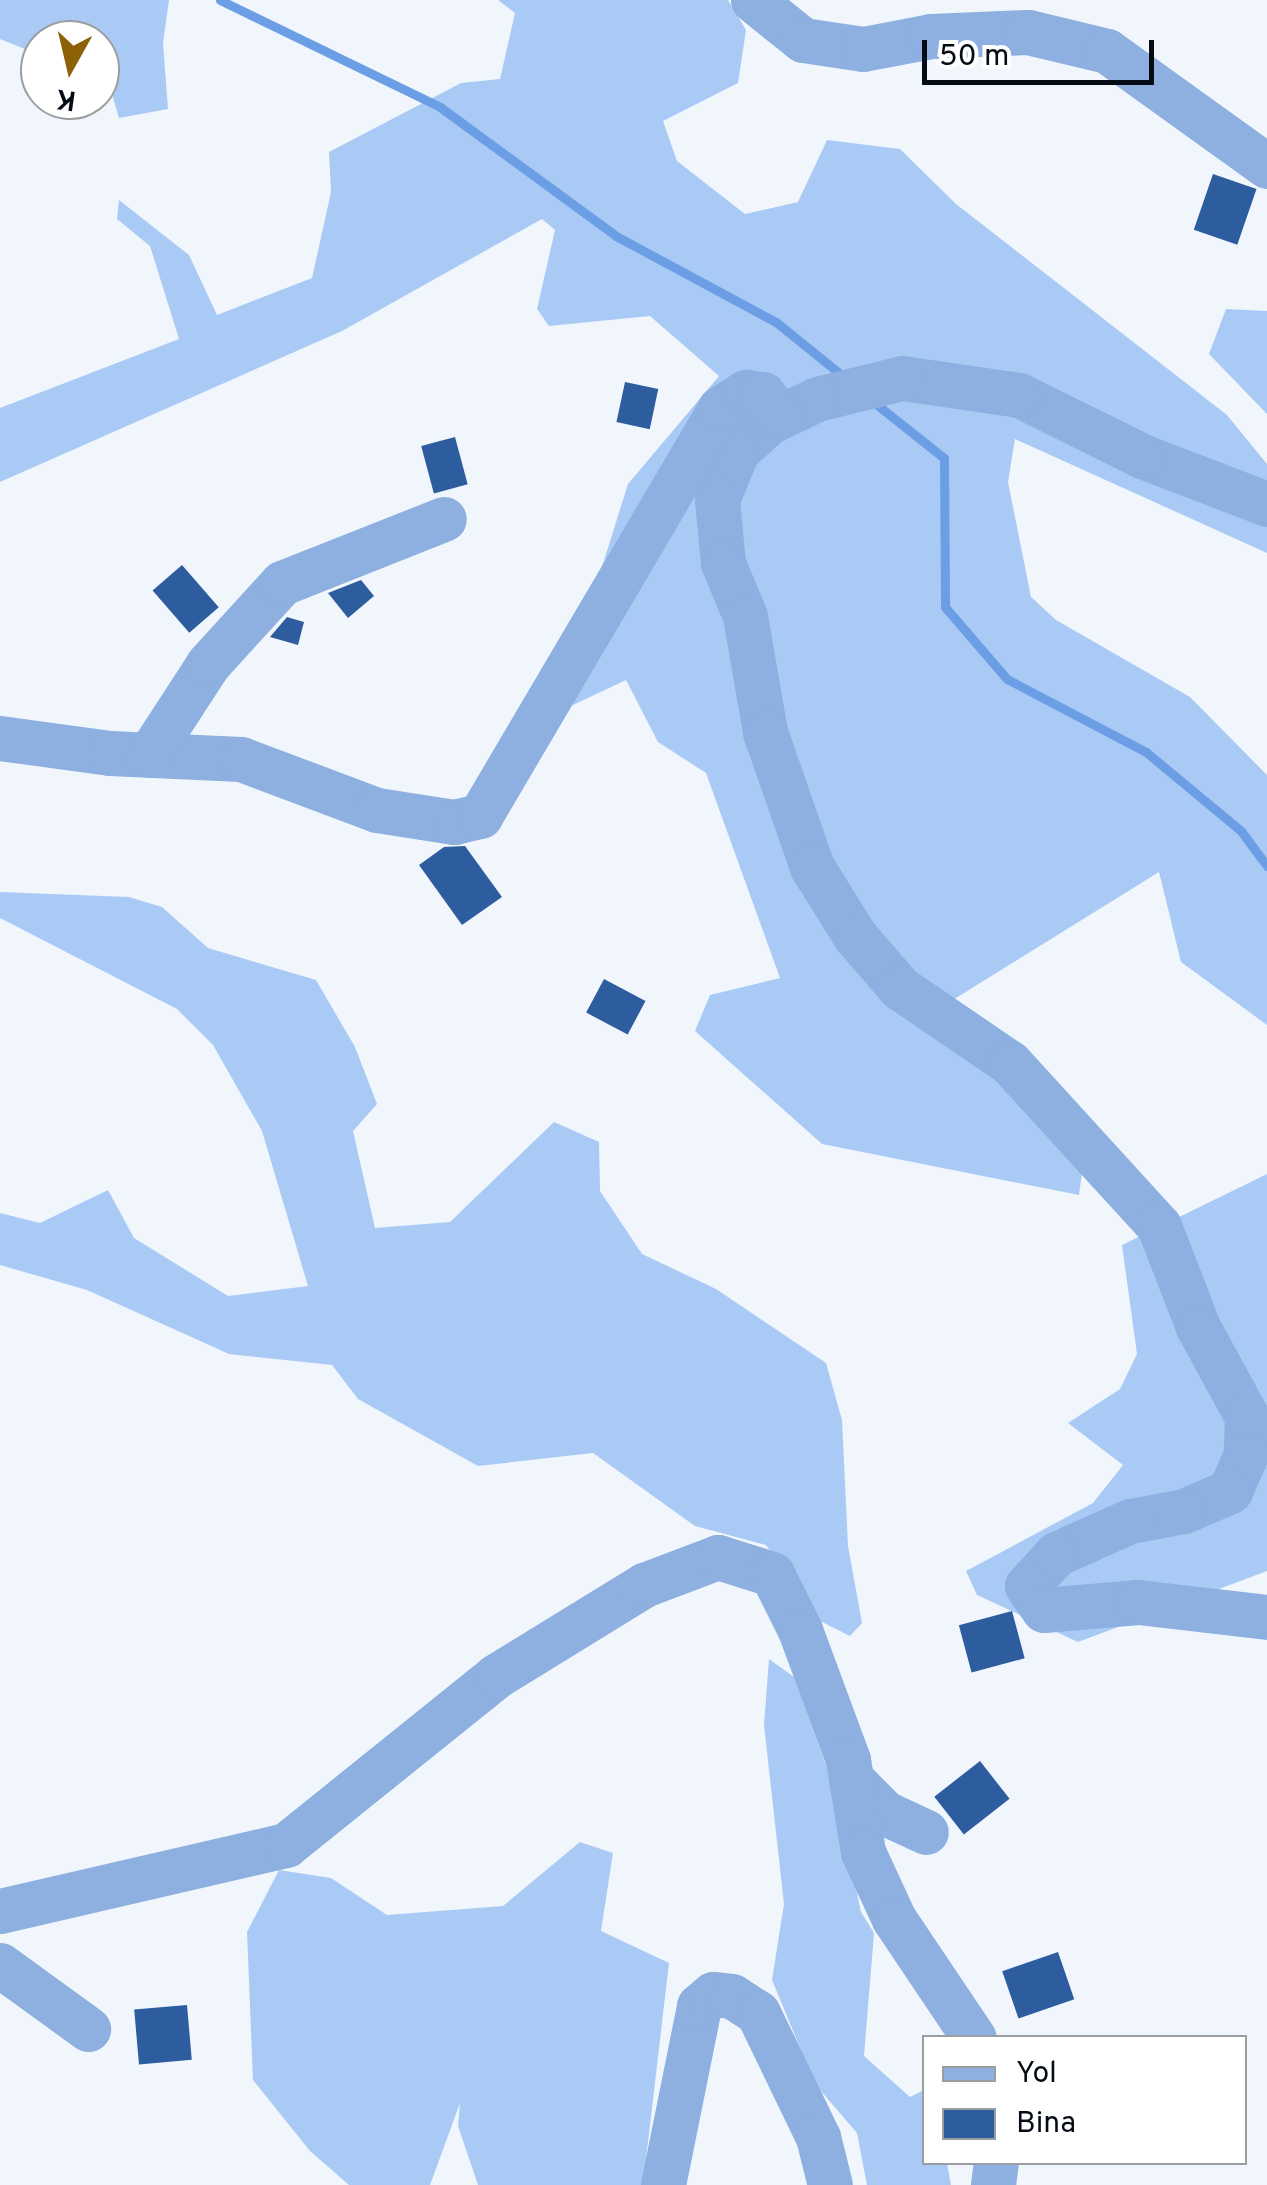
<!DOCTYPE html>
<style>
body{margin:0}
#map{position:relative;width:1267px;height:2185px;overflow:hidden;background:#f1f6fc;font-family:Overpass,sans-serif}
div>[style]{position:absolute}
.forest>*{inset:0;background:#aacaf6}
.stream>*{height:9px;margin:-4.5px;padding:0 4.5px;transform-origin:4.5px;border-radius:4.5px;background:#6b9ee5}
.building>*{inset:0;background:#2d5d9f;transform-origin:0 0}
.minor>*{height:45px;margin:-22.5px;padding:0 22.5px;transform-origin:22.5px;border-radius:22.5px;background:#8db0e0}
span{translate:-50% -50%;white-space:nowrap;text-align:center;line-height:1.15;-webkit-text-stroke:10px #fff;paint-order:stroke}
.legend{position:absolute;left:922px;top:2035px;width:325px;height:130px;box-sizing:border-box;background:#fff;border:2px solid #9b9ea1;margin:0;padding:12px 18px;list-style:none;font-size:30px;color:#060c15}
.legend li{display:flex;align-items:center;gap:20px;height:50px}
.legend b{width:50px;border:2px solid #9b9ea1}
.north{position:absolute;left:20px;top:20px;width:100px;height:100px;box-sizing:border-box;background:#fff;border:2px solid #9b9ea1;border-radius:50%;rotate:188deg;font-size:28px;font-weight:700;line-height:40px;text-align:center;color:#060c15}
.north::after{content:'';display:block;margin:auto;width:35px;height:45px;background:#8d6106;clip-path:polygon(50% 0,100% 100%,50% 72%,0 100%)}
.scale{position:absolute;left:922px;top:40px;width:232px;height:45px;box-sizing:border-box;border:5px solid #060c15;border-top:0;padding-left:12px;font-size:30px;line-height:35px;white-space:nowrap;color:#060c15;-webkit-text-stroke:8px #fff;paint-order:stroke}
</style>
<div id="map">
<div class="forest">
<div style="clip-path:polygon(0 0,169px 0,163px 43px,168px 109px,119px 118px,109px 84px,100px 80px,100px 40px,40px 40px,40px 55px,0 39px)"></div>
<div style="clip-path:polygon(498px 0,728px 0,746px 30px,738px 83px,663px 121px,677px 161px,745px 214px,798px 202px,827px 140px,900px 149px,956px 204px,1227px 415px,1267px 464px,1267px 553px,1015px 439px,1008px 482px,1031px 597px,1056px 620px,1190px 697px,1267px 775px,1267px 1025px,1181px 962px,1159px 872px,919px 1021px,997px 1081px,1083px 1166px,1079px 1195px,822px 1144px,695px 1031px,710px 995px,780px 978px,706px 773px,658px 742px,626px 680px,556px 713px,628px 484px,719px 376px,650px 316px,549px 326px,537px 309px,555px 230px,542px 219px,342px 331px,0 482px,0 408px,179px 339px,150px 246px,117px 219px,119px 200px,189px 255px,217px 315px,312px 278px,331px 192px,329px 152px,461px 83px,500px 79px,515px 13px)"></div>
<div style="clip-path:polygon(1226px 309px,1267px 311px,1267px 414px,1209px 354px)"></div>
<div style="clip-path:polygon(0 892px,129px 897px,162px 907px,208px 948px,316px 980px,355px 1047px,377px 1104px,353px 1131px,375px 1228px,450px 1222px,554px 1122px,599px 1142px,600px 1191px,642px 1254px,716px 1289px,826px 1363px,842px 1420px,848px 1546px,862px 1623px,850px 1636px,820px 1621px,766px 1545px,695px 1526px,593px 1453px,478px 1466px,358px 1399px,332px 1365px,229px 1354px,87px 1290px,0 1265px,0 1213px,40px 1223px,108px 1190px,134px 1238px,228px 1296px,308px 1286px,262px 1131px,213px 1045px,177px 1009px,0 918px)"></div>
<div style="clip-path:polygon(1267px 1174px,1267px 1571px,1078px 1642px,977px 1595px,966px 1571px,1093px 1503px,1123px 1465px,1068px 1423px,1120px 1389px,1137px 1354px,1122px 1245px)"></div>
<div style="clip-path:polygon(769px 1659px,794px 1677px,836px 1793px,861px 1912px,874px 1933px,864px 2056px,910px 2097px,924px 2090px,924px 2162px,947px 2163px,951px 2185px,867px 2185px,857px 2133px,815px 2084px,772px 1980px,784px 1904px,764px 1725px)"></div>
<div style="clip-path:polygon(580px 1842px,613px 1853px,601px 1931px,669px 1963px,643px 2185px,478px 2185px,458px 2126px,460px 2103px,430px 2185px,349px 2185px,310px 2151px,253px 2080px,247px 1932px,279px 1870px,331px 1878px,387px 1915px,503px 1906px)"></div>
</div>
<div class="stream">
<div style="left:220px;top:0;width:245px;rotate:25.9deg"></div>
<div style="left:440px;top:107px;width:218px;rotate:36.2deg"></div>
<div style="left:616px;top:236px;width:182px;rotate:28.3deg"></div>
<div style="left:776px;top:322px;width:87px;rotate:39deg"></div>
<div style="left:871px;top:400px;width:93px;rotate:38.5deg"></div>
<div style="left:944px;top:458px;width:149px;rotate:89.6deg"></div>
<div style="left:945px;top:607px;width:95px;rotate:49.3deg"></div>
<div style="left:1007px;top:679px;width:157px;rotate:27.7deg"></div>
<div style="left:1146px;top:752px;width:124px;rotate:39.7deg"></div>
<div style="left:1241px;top:831px;width:44px;rotate:53.4deg"></div>
</div>
<div class="building">
<div style="left:1213px;top:174px;width:46px;height:59px;rotate:19deg"></div>
<div style="left:625px;top:382px;width:34px;height:41px;rotate:12deg"></div>
<div style="left:455px;top:437px;width:49px;height:35px;rotate:75deg"></div>
<div style="left:182px;top:565px;width:56px;height:39px;rotate:49deg"></div>
<div style="clip-path:polygon(361px 580px,374px 596px,348px 618px,328px 593px)"></div>
<div style="clip-path:polygon(287px 617px,304px 622px,298px 645px,270px 637px)"></div>
<div style="clip-path:polygon(465px 846px,502px 897px,462px 925px,419px 865px,444px 847px)"></div>
<div style="left:604px;top:979px;width:47px;height:38px;rotate:28deg"></div>
<div style="left:1012px;top:1611px;width:49px;height:55px;rotate:75deg"></div>
<div style="left:980px;top:1761px;width:48px;height:58px;rotate:52deg"></div>
<div style="left:1058px;top:1952px;width:50px;height:59px;rotate:71deg"></div>
<div style="left:187px;top:2005px;width:55px;height:53px;rotate:85deg"></div>
</div>
<div class="minor">
<div style="left:753px;top:0;width:64px;rotate:38.7deg"></div>
<div style="left:803px;top:40px;width:61px;rotate:8.5deg"></div>
<div style="left:863px;top:49px;width:69px;rotate:-10.8deg"></div>
<div style="left:931px;top:36px;width:97px;rotate:-2.4deg"></div>
<div style="left:1028px;top:32px;width:81px;rotate:13.5deg"></div>
<div style="left:1107px;top:51px;width:197px;rotate:35.7deg"></div>
<div style="left:1267px;top:504px;width:134px;rotate:-159deg"></div>
<div style="left:1142px;top:456px;width:137px;rotate:-153.6deg"></div>
<div style="left:1019px;top:395px;width:118px;rotate:-171.7deg"></div>
<div style="left:902px;top:378px;width:88px;rotate:166.1deg"></div>
<div style="left:817px;top:399px;width:53px;rotate:154.4deg"></div>
<div style="left:769px;top:422px;width:43px;rotate:137.8deg"></div>
<div style="left:737px;top:451px;width:53px;rotate:112.2deg"></div>
<div style="left:717px;top:500px;width:63px;rotate:84.6deg"></div>
<div style="left:723px;top:563px;width:57px;rotate:67.5deg"></div>
<div style="left:745px;top:616px;width:118px;rotate:80.2deg"></div>
<div style="left:765px;top:732px;width:143px;rotate:70.8deg"></div>
<div style="left:812px;top:867px;width:81px;rotate:58.1deg"></div>
<div style="left:855px;top:936px;width:69px;rotate:49.1deg"></div>
<div style="left:900px;top:988px;width:133px;rotate:34.3deg"></div>
<div style="left:1010px;top:1063px;width:221px;rotate:47.6deg"></div>
<div style="left:1159px;top:1226px;width:108px;rotate:68.9deg"></div>
<div style="left:1198px;top:1327px;width:102px;rotate:61.4deg"></div>
<div style="left:1247px;top:1417px;width:37px;rotate:92deg"></div>
<div style="left:1246px;top:1454px;width:40px;rotate:113.4deg"></div>
<div style="left:1230px;top:1491px;width:50px;rotate:156.5deg"></div>
<div style="left:1184px;top:1511px;width:55px;rotate:169.5deg"></div>
<div style="left:1130px;top:1521px;width:81px;rotate:156deg"></div>
<div style="left:1056px;top:1554px;width:43px;rotate:132.2deg"></div>
<div style="left:1027px;top:1586px;width:29px;rotate:55deg"></div>
<div style="left:1044px;top:1610px;width:94px;rotate:-4.9deg"></div>
<div style="left:1138px;top:1602px;width:130px;rotate:6.6deg"></div>
<div style="left:0;top:738px;width:111px;rotate:7.8deg"></div>
<div style="left:110px;top:753px;width:131px;rotate:2.6deg"></div>
<div style="left:241px;top:759px;width:145px;rotate:20.6deg"></div>
<div style="left:377px;top:810px;width:78px;rotate:8.9deg"></div>
<div style="left:454px;top:822px;width:27px;rotate:-13deg"></div>
<div style="left:480px;top:816px;width:473px;rotate:-59.5deg"></div>
<div style="left:720px;top:408px;width:31px;rotate:-32deg"></div>
<div style="left:746px;top:392px;width:17px;rotate:7deg"></div>
<div style="left:763px;top:394px;width:28px;rotate:52deg"></div>
<div style="left:149px;top:755px;width:108px;rotate:-57deg"></div>
<div style="left:208px;top:664px;width:110px;rotate:-47.6deg"></div>
<div style="left:282px;top:583px;width:174px;rotate:-21.6deg"></div>
<div style="left:851px;top:1779px;width:48px;rotate:45deg"></div>
<div style="left:885px;top:1813px;width:45px;rotate:24.9deg"></div>
<div style="left:0;top:1911px;width:294px;rotate:-13deg"></div>
<div style="left:286px;top:1845px;width:270px;rotate:-38.8deg"></div>
<div style="left:496px;top:1676px;width:174px;rotate:-31.6deg"></div>
<div style="left:644px;top:1585px;width:79px;rotate:-20.7deg"></div>
<div style="left:718px;top:1557px;width:57px;rotate:17.5deg"></div>
<div style="left:772px;top:1574px;width:63px;rotate:63.4deg"></div>
<div style="left:800px;top:1630px;width:139px;rotate:69.7deg"></div>
<div style="left:848px;top:1760px;width:93px;rotate:80.7deg"></div>
<div style="left:863px;top:1852px;width:74px;rotate:65.2deg"></div>
<div style="left:894px;top:1919px;width:143px;rotate:56.1deg"></div>
<div style="left:0;top:1965px;width:109px;rotate:36deg"></div>
<div style="left:663px;top:2185px;width:183px;rotate:-78.6deg"></div>
<div style="left:699px;top:2006px;width:18px;rotate:-41deg"></div>
<div style="left:713px;top:1994px;width:19px;rotate:6deg"></div>
<div style="left:732px;top:1996px;width:31px;rotate:33deg"></div>
<div style="left:758px;top:2013px;width:138px;rotate:64.2deg"></div>
<div style="left:818px;top:2137px;width:49px;rotate:76deg"></div>
<div style="left:993px;top:2185px;width:23px;rotate:-83deg"></div>
</div>
<ul class="legend">
<li><b style="height:12px;background:#8db0e0"></b>Yol</li>
<li><b style="height:28px;background:#2d5d9f"></b>Bina</li>
</ul>
<div class="north">K</div>
<div class="scale">50 m</div>
</div>
